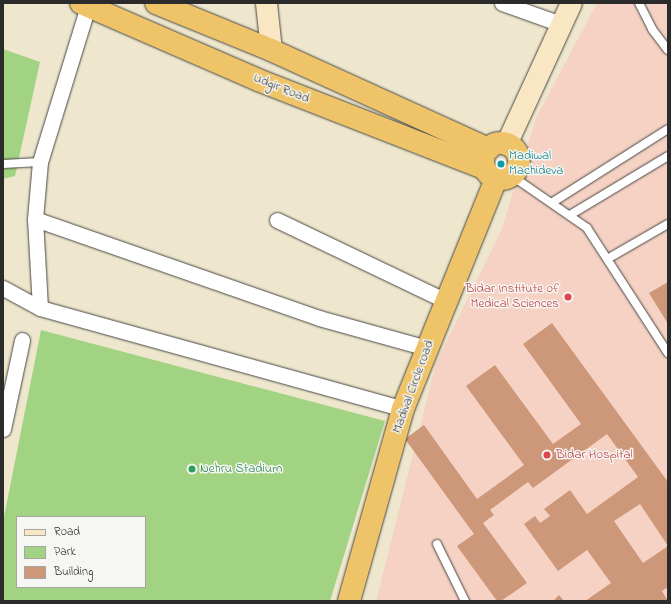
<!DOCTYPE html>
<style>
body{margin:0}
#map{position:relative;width:671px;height:604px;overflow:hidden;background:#eee7ce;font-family:"Indie Flower",sans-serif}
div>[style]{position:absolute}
.built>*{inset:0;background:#f6d2c4}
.green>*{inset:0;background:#a1d382}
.building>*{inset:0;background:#cd9879}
.roads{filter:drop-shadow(0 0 1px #484743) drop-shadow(0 0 1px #484743)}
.lane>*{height:8px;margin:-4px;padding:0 4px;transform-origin:4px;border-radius:4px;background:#fff}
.street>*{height:15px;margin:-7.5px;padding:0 7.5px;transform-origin:7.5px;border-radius:7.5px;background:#fff}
.secondary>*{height:21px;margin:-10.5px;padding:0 10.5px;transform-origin:10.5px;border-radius:10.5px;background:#f9e7c3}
.highway>*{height:22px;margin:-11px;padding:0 11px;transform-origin:11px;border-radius:11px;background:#efc469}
.highway>.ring{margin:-11px;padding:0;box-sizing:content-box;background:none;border:22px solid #efc469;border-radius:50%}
.dots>*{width:11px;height:11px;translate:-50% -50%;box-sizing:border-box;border:2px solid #f6f6f2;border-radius:50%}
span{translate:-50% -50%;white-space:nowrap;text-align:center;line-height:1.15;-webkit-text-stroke:3px #f6f6f2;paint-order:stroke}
.street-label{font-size:13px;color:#2b2b2b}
.culture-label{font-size:13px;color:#0d838f}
.left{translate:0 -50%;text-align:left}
.health-label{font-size:13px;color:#be3a42}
.right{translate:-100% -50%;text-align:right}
.leisure-label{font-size:13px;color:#27864d}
.frame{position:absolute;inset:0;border:4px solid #2b2b2b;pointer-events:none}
.legend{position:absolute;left:16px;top:516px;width:130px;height:72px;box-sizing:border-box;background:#f6f6f2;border:1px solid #a5a5a2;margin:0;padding:5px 7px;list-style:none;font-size:12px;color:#2b2b2b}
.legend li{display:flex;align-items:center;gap:8px;height:20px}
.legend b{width:20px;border:1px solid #a5a5a2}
</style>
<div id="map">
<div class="built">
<div style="clip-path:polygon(597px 3px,668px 3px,668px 601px,376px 601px,436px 363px,501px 231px,536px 118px)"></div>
</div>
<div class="green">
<div style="clip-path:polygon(3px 49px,40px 62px,15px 176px,3px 179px)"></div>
<div style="clip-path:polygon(evenodd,41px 330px,385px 421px,330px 601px,3px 601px,3px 522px,41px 330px,17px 517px,145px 517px,145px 587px,17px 587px,17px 517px)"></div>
</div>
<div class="building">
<div style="clip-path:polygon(668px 282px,668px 324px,649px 293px)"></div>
<div style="clip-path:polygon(evenodd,552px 323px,668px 482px,668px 587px,662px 591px,668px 601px,585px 601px,611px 583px,587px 550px,558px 571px,524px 524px,535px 516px,540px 523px,550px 516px,544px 509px,570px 490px,587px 514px,638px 477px,607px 434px,533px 488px,528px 482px,490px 510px,494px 515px,483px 523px,527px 583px,501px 601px,497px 601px,457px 546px,474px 534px,405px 439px,424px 425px,477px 499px,524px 465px,466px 386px,495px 365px,553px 444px,581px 424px,523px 344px,552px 323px,640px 504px,668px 546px,643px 563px,614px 521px,640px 504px)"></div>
<div style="clip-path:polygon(559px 595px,564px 601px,553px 601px)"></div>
</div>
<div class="roads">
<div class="lane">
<div style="left:639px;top:3px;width:29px;rotate:63deg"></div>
<div style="left:652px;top:29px;width:26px;rotate:53deg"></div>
<div style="left:3px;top:164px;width:37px;rotate:-3deg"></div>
<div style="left:512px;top:176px;width:91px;rotate:34.7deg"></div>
<div style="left:587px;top:228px;width:149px;rotate:57.1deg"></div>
<div style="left:553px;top:202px;width:136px;rotate:-32.4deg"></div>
<div style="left:570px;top:215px;width:114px;rotate:-31deg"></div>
<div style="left:609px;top:258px;width:68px;rotate:-30deg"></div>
<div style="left:437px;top:544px;width:64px;rotate:63.8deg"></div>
</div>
<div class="street">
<div style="left:502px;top:3px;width:63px;rotate:19.6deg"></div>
<div style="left:35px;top:219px;width:301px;rotate:19.2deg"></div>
<div style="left:319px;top:318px;width:112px;rotate:15.5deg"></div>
<div style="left:277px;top:220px;width:187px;rotate:25.6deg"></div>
<div style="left:3px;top:288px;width:42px;rotate:28.4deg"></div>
<div style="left:40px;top:308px;width:377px;rotate:15.5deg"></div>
<div style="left:40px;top:308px;width:89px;rotate:-93.2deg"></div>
<div style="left:35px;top:219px;width:57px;rotate:-85deg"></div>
<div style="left:40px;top:162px;width:163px;rotate:-72.9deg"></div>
<div style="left:3px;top:429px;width:91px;rotate:-77.9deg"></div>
</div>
<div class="secondary">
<div style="left:266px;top:3px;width:47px;rotate:83.9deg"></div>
<div style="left:506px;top:144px;width:155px;rotate:-65.3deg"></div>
</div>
<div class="highway">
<div style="left:81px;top:3px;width:193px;rotate:23.5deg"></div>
<div style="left:258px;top:80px;width:243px;rotate:21.3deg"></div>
<div style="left:156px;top:3px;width:124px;rotate:22.2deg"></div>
<div style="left:271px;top:50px;width:239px;rotate:24.5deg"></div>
<div class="ring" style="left:483px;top:143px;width:14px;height:14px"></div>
<div style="left:349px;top:601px;width:199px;rotate:-74.3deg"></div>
<div style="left:403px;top:409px;width:248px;rotate:-68deg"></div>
</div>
</div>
<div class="dots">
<div style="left:501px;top:164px;background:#0f9aa8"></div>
<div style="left:568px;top:297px;background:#e0444e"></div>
<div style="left:547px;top:455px;background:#e0444e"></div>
<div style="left:192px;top:469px;background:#2e9e5b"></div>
</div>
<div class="street-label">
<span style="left:281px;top:89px;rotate:22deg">Udgir Road</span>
<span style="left:414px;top:387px;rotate:-70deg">Madival Circle road</span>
</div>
<div class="culture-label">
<span class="left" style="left:509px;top:164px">Madiwal<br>Machideva</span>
</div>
<div class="health-label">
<span class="right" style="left:559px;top:297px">Bidar Institute of<br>Medical Sciences</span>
<span class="left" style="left:556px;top:455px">Bidar Hospital</span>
</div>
<div class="leisure-label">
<span class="left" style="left:200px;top:469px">Nehru Stadium</span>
</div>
<div class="frame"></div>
<ul class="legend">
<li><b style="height:5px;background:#f9e7c3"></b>Road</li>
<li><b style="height:11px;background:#a1d382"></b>Park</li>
<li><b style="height:11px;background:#cd9879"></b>Building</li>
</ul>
</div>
